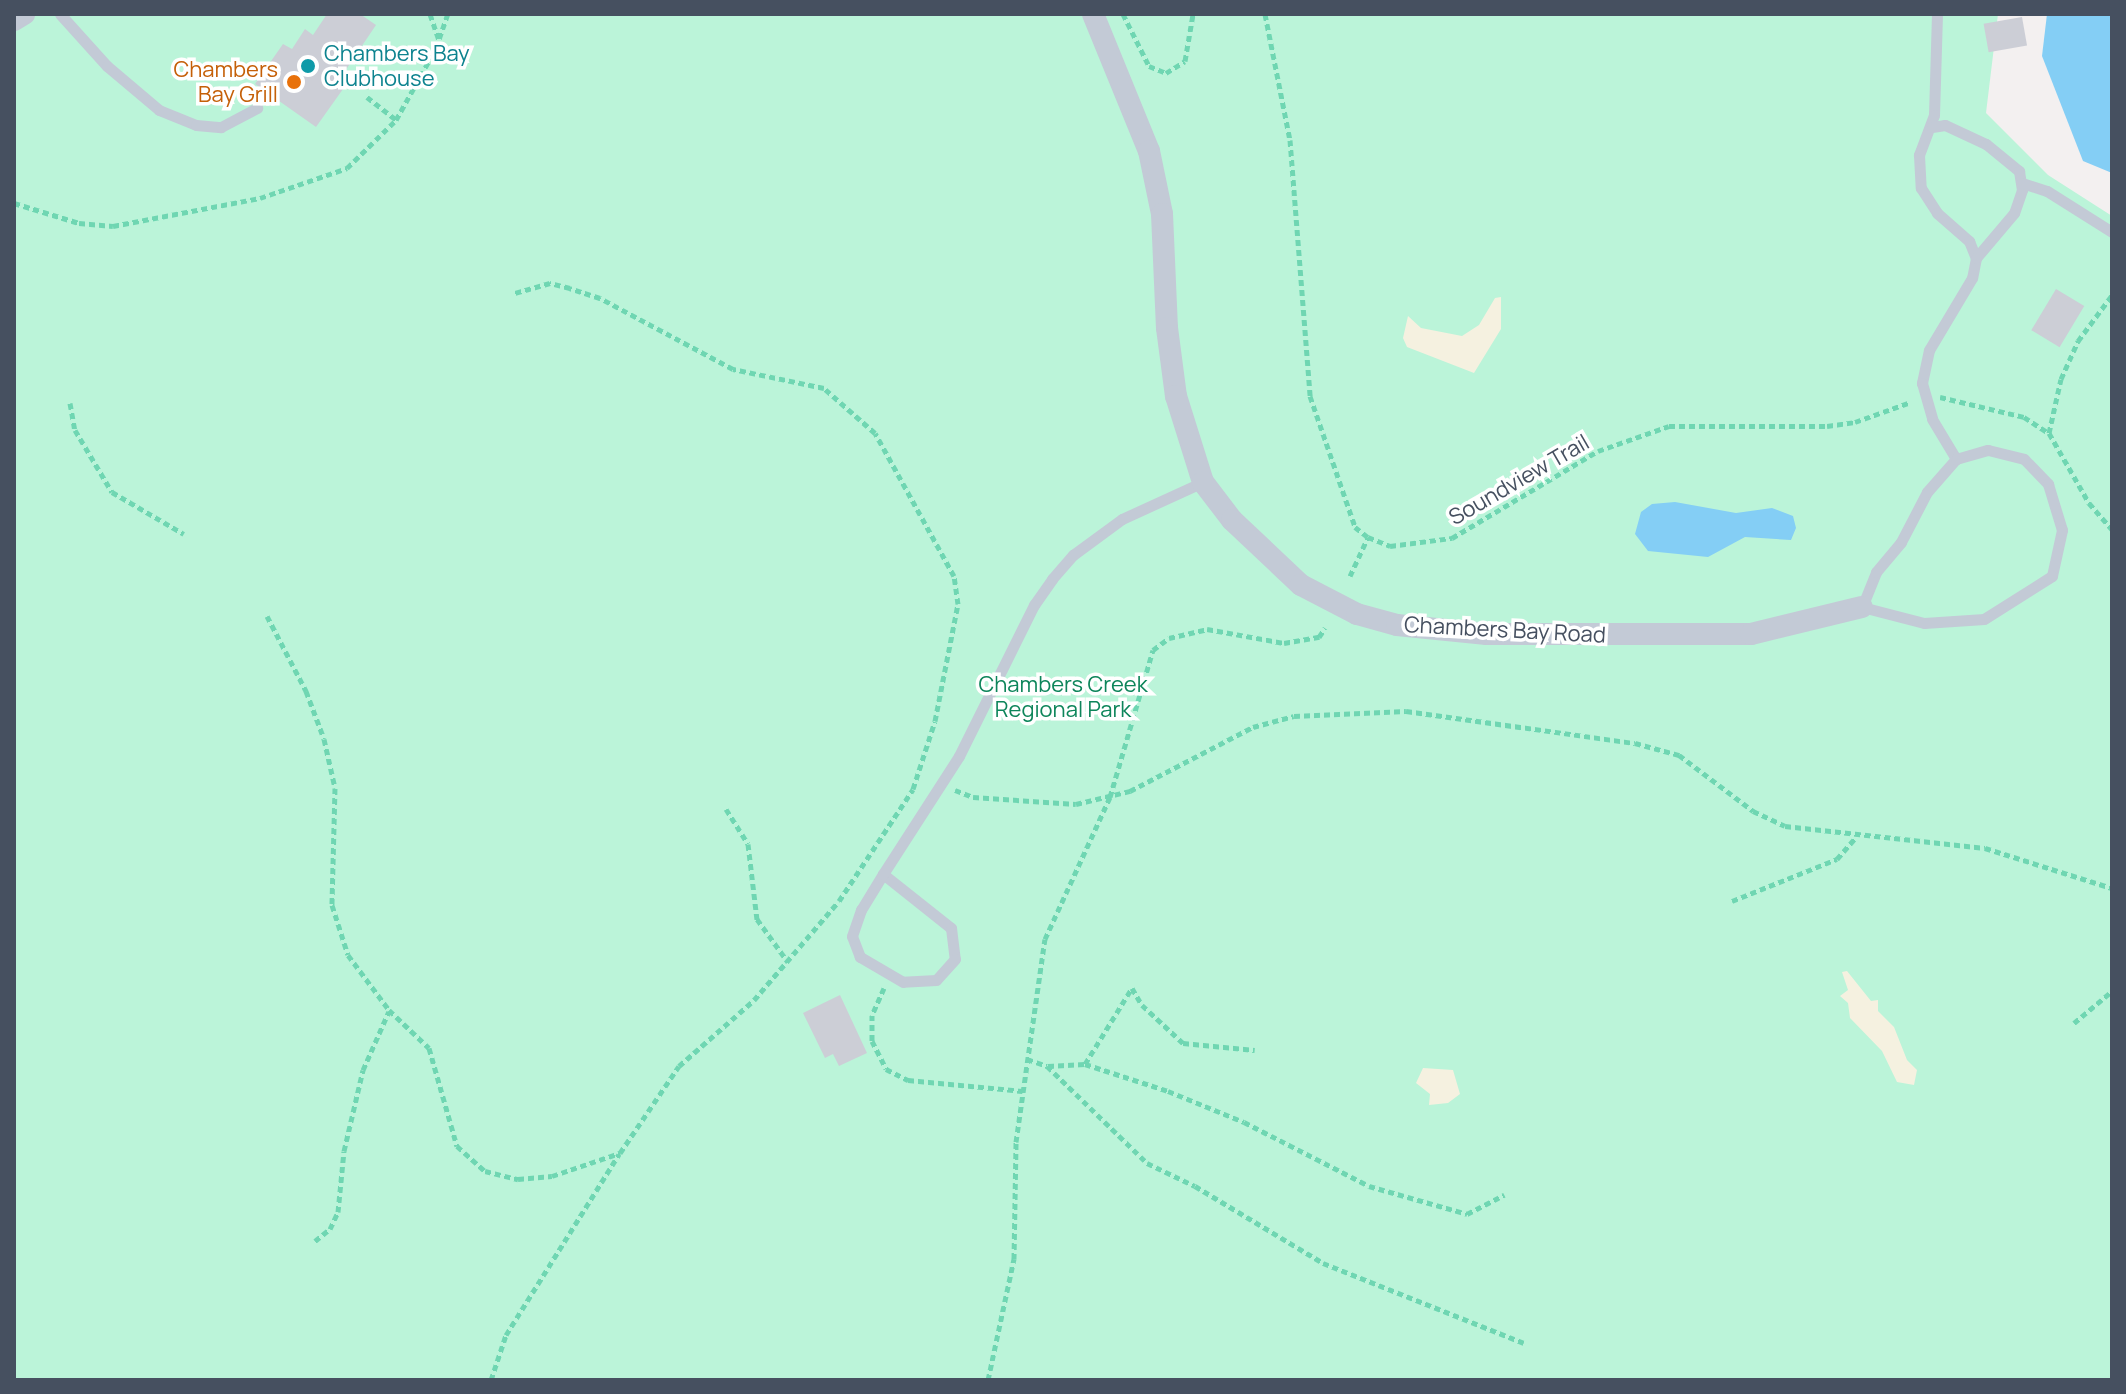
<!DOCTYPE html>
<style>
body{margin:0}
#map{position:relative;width:2126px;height:1394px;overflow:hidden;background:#f3f0f0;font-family:Manrope,sans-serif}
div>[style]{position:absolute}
.green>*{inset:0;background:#bbf4d9}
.sand>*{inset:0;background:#f5f1e0}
.water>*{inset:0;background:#84cef5}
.building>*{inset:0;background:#ccced6;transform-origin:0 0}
.path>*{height:5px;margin-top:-2.5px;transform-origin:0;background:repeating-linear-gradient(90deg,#6fd6b2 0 6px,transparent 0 10px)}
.service>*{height:11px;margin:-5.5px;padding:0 5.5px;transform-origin:5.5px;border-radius:5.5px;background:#c3cad6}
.minor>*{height:22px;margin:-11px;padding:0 11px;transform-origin:11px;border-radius:11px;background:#c3cad6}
.dots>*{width:22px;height:22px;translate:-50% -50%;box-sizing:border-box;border:4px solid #fff;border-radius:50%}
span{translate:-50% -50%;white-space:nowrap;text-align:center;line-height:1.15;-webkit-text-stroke:7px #fff;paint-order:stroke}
.culture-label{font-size:22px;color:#0d838f}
.left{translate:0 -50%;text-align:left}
.food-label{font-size:22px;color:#c56008}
.right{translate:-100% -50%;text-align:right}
.street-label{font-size:22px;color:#465060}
.park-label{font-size:22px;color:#0d855a}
.frame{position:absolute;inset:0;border:16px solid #465060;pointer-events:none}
</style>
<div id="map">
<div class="green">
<div style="clip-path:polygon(14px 14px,1998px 14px,1986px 113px,2048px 175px,2112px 216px,2112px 1380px,14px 1380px)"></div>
</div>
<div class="sand">
<div style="clip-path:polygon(1501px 297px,1501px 329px,1474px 373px,1407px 347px,1403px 338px,1408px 316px,1421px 328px,1462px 336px,1479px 325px,1495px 298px)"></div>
<div style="clip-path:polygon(1847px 971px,1871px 1001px,1878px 1000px,1878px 1011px,1894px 1027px,1907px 1060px,1917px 1070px,1914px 1085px,1897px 1082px,1882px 1051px,1850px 1018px,1848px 1003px,1840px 996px,1848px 990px,1842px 972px)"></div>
<div style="clip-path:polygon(1423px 1068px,1453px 1070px,1460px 1094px,1448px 1103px,1429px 1105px,1430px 1094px,1416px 1083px)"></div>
</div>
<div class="water">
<div style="clip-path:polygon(2047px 14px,2112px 14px,2112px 173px,2083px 161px,2042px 56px)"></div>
<div style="clip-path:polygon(1675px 502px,1736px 513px,1772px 508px,1793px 516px,1796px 528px,1791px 540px,1745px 537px,1708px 557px,1648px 551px,1635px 534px,1641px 512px,1652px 504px)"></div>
</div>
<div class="building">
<div style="clip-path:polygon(327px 14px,360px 14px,376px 25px,341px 77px,348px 82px,316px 127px,255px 84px,283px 44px,292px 49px,305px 29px,313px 35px)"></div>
<div style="left:2022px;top:17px;width:29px;height:39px;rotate:80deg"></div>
<div style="left:2056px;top:289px;width:33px;height:48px;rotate:31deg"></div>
<div style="clip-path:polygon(840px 995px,867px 1053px,839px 1066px,833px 1054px,825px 1058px,803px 1013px)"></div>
</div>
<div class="path">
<div style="left:430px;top:14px;width:28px;rotate:71deg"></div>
<div style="left:1123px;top:14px;width:58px;rotate:63.4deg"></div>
<div style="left:1149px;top:66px;width:18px;rotate:22deg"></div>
<div style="left:1166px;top:73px;width:22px;rotate:-32deg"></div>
<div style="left:1185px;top:61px;width:48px;rotate:-80.3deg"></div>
<div style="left:1265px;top:14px;width:128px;rotate:78.8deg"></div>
<div style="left:1290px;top:140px;width:257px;rotate:85.5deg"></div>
<div style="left:1310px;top:396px;width:139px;rotate:71deg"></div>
<div style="left:1355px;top:527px;width:16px;rotate:38deg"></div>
<div style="left:1368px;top:537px;width:24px;rotate:22deg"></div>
<div style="left:1390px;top:546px;width:63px;rotate:-7.4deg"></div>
<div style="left:1452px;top:538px;width:170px;rotate:-30.8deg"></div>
<div style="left:1598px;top:451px;width:75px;rotate:-19.4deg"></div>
<div style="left:1669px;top:426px;width:158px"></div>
<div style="left:1827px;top:426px;width:28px;rotate:-8deg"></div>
<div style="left:1855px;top:422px;width:59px;rotate:-19.7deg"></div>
<div style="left:367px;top:97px;width:37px;rotate:38deg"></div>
<div style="left:14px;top:203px;width:68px;rotate:17.1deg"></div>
<div style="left:79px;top:223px;width:34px;rotate:5deg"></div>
<div style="left:113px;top:226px;width:150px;rotate:-10.8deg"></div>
<div style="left:260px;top:198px;width:92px;rotate:-19deg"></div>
<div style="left:347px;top:168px;width:69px;rotate:-44.4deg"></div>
<div style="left:396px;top:120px;width:82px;rotate:-60.9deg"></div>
<div style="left:436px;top:48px;width:36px;rotate:-71deg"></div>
<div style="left:1940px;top:397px;width:86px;rotate:13.4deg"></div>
<div style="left:2024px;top:417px;width:30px;rotate:33deg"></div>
<div style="left:2049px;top:433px;width:81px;rotate:60.3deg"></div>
<div style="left:2089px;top:503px;width:35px;rotate:49deg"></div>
<div style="left:70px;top:403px;width:27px;rotate:80deg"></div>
<div style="left:75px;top:430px;width:72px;rotate:59.2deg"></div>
<div style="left:112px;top:492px;width:83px;rotate:30.3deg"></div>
<div style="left:2049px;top:433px;width:55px;rotate:-77.5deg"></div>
<div style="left:2061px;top:379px;width:42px;rotate:-65.9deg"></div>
<div style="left:2078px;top:341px;width:57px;rotate:-53.5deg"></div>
<div style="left:1350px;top:576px;width:43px;rotate:-65.2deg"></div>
<div style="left:267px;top:616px;width:85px;rotate:62.5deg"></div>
<div style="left:306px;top:691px;width:51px;rotate:69.4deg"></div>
<div style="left:324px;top:739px;width:50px;rotate:77.3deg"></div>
<div style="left:335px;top:788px;width:117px;rotate:91.5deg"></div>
<div style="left:332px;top:905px;width:52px;rotate:72.3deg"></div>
<div style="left:348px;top:955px;width:69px;rotate:53.3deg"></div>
<div style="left:389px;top:1010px;width:55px;rotate:43.5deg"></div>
<div style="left:429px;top:1048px;width:102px;rotate:74.1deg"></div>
<div style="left:457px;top:1146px;width:38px;rotate:42deg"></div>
<div style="left:485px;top:1171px;width:34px;rotate:14deg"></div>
<div style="left:518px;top:1179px;width:34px;rotate:-5deg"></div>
<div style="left:552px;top:1176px;width:72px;rotate:-18.7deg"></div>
<div style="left:620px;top:1153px;width:105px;rotate:-55.9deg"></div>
<div style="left:679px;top:1066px;width:100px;rotate:-41.3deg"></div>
<div style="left:754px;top:1000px;width:130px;rotate:-49.4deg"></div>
<div style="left:839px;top:901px;width:134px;rotate:-56.5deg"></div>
<div style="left:913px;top:789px;width:71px;rotate:-72.1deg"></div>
<div style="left:935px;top:721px;width:119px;rotate:-78.9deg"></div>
<div style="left:958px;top:604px;width:28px;rotate:-98deg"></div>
<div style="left:954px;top:576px;width:163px;rotate:-118.9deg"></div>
<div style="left:875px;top:433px;width:68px;rotate:-138.6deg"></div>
<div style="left:824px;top:388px;width:93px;rotate:-168.2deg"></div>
<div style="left:733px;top:369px;width:151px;rotate:-151.9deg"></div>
<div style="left:600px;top:298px;width:32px;rotate:-162deg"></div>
<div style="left:570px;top:288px;width:21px;rotate:-166deg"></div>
<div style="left:550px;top:283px;width:37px;rotate:164deg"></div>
<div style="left:955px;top:790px;width:19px;rotate:21deg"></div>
<div style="left:973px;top:797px;width:103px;rotate:3.9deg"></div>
<div style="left:1076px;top:804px;width:56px;rotate:-13.5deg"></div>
<div style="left:1130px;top:791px;width:139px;rotate:-27.5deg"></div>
<div style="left:1253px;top:727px;width:42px;rotate:-15deg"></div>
<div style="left:1294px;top:716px;width:112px;rotate:-2.6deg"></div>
<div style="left:1406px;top:711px;width:231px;rotate:8deg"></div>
<div style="left:1635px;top:743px;width:46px;rotate:15.3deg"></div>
<div style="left:1679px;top:755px;width:93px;rotate:37.1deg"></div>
<div style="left:1753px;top:811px;width:35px;rotate:25deg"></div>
<div style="left:1785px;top:826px;width:201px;rotate:6.3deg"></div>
<div style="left:1985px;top:848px;width:133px;rotate:17.5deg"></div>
<div style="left:726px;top:809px;width:41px;rotate:57.8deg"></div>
<div style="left:748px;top:844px;width:76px;rotate:83.2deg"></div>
<div style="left:757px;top:919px;width:53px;rotate:54.2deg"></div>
<div style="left:1732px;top:901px;width:113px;rotate:-21.8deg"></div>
<div style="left:1837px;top:859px;width:28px;rotate:-49deg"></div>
<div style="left:884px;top:988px;width:30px;rotate:114deg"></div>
<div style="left:872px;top:1015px;width:26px;rotate:90deg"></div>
<div style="left:872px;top:1041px;width:31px;rotate:63deg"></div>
<div style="left:886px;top:1069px;width:25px;rotate:27deg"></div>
<div style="left:908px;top:1080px;width:115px;rotate:5.5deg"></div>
<div style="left:2074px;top:1023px;width:50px;rotate:-40.1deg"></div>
<div style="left:1027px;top:1059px;width:21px;rotate:19deg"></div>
<div style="left:1047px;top:1066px;width:139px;rotate:44.1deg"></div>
<div style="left:1147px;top:1163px;width:53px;rotate:25.6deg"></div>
<div style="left:1195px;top:1186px;width:149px;rotate:31deg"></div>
<div style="left:1323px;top:1263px;width:216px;rotate:21.7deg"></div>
<div style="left:1085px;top:1064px;width:89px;rotate:-58.3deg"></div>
<div style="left:1132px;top:988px;width:20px;rotate:60deg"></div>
<div style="left:1142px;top:1005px;width:56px;rotate:42.8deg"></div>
<div style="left:1183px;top:1043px;width:72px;rotate:5.6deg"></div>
<div style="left:1048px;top:1066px;width:37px;rotate:-3deg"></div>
<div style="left:1085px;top:1064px;width:87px;rotate:18deg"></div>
<div style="left:1168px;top:1091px;width:82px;rotate:22.2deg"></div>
<div style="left:1244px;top:1122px;width:140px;rotate:27.1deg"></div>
<div style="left:1369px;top:1186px;width:102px;rotate:15.9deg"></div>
<div style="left:1467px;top:1214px;width:42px;rotate:-27.2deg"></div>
<div style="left:315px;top:1241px;width:19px;rotate:-39deg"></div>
<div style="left:330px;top:1229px;width:19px;rotate:-65deg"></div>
<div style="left:338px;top:1212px;width:61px;rotate:-84.4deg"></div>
<div style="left:344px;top:1151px;width:83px;rotate:-76.8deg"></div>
<div style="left:363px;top:1070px;width:64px;rotate:-66.2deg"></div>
<div style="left:491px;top:1380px;width:47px;rotate:-71.6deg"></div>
<div style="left:506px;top:1335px;width:213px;rotate:-58deg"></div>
<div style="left:988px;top:1380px;width:124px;rotate:-77.9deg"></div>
<div style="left:1014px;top:1259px;width:117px;rotate:-89deg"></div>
<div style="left:1016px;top:1142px;width:205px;rotate:-81.9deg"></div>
<div style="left:1045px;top:939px;width:156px;rotate:-65.4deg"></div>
<div style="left:1110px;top:797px;width:153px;rotate:-73.7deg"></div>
<div style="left:1153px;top:650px;width:20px;rotate:-37deg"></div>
<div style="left:1169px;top:638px;width:39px;rotate:-13deg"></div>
<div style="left:1207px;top:629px;width:78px;rotate:10.3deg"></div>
<div style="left:1284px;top:643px;width:36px;rotate:-10deg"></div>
<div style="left:1319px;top:637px;width:11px;rotate:-56deg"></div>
</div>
<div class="service">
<div style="left:60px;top:14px;width:70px;rotate:47.9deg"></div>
<div style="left:107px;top:66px;width:68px;rotate:40.2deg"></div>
<div style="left:159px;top:110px;width:40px;rotate:22deg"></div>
<div style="left:196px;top:125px;width:25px;rotate:5deg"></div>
<div style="left:221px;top:127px;width:41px;rotate:-27.8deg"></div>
<div style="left:1937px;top:14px;width:101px;rotate:91.7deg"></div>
<div style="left:1934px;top:115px;width:43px;rotate:110.6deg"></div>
<div style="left:1919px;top:155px;width:33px;rotate:87deg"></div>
<div style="left:1921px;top:188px;width:30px;rotate:57deg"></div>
<div style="left:1937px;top:213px;width:43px;rotate:41.2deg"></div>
<div style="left:1969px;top:241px;width:18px;rotate:68deg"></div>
<div style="left:1976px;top:258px;width:20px;rotate:101deg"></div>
<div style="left:1972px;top:278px;width:84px;rotate:120.8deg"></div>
<div style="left:1929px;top:350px;width:34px;rotate:102deg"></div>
<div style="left:1922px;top:383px;width:37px;rotate:74deg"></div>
<div style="left:1932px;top:419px;width:47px;rotate:59deg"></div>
<div style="left:1932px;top:127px;width:13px;rotate:-9deg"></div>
<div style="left:1945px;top:125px;width:45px;rotate:24.9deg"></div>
<div style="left:1986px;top:144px;width:43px;rotate:39.3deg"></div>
<div style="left:2019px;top:171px;width:19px;rotate:81deg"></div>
<div style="left:2022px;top:190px;width:24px;rotate:109deg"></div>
<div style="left:2014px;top:213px;width:59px;rotate:130.2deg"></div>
<div style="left:2022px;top:183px;width:26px;rotate:18deg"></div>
<div style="left:2047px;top:191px;width:77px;rotate:32.2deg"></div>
<div style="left:1988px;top:450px;width:37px;rotate:14deg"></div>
<div style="left:2024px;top:459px;width:35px;rotate:46deg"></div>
<div style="left:2048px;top:484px;width:48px;rotate:73.1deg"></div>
<div style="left:2062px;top:530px;width:47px;rotate:102.3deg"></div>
<div style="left:2052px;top:576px;width:80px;rotate:147.7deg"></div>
<div style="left:1984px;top:619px;width:60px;rotate:176.2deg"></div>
<div style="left:1924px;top:623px;width:64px;rotate:-165.5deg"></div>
<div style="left:1862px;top:607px;width:38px;rotate:-68deg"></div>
<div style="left:1876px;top:572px;width:39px;rotate:-50deg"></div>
<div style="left:1901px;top:542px;width:56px;rotate:-62.5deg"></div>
<div style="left:1927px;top:492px;width:44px;rotate:-48.7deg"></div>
<div style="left:1956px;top:459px;width:33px;rotate:-16deg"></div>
<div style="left:883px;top:874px;width:87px;rotate:38.5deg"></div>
<div style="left:951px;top:928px;width:31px;rotate:83deg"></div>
<div style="left:955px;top:959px;width:28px;rotate:132deg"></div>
<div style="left:936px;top:980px;width:33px;rotate:177deg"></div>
<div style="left:903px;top:982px;width:50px;rotate:-149.8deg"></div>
<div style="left:860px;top:957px;width:22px;rotate:-111deg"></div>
<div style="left:852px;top:936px;width:28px;rotate:-71deg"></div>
<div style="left:861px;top:910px;width:42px;rotate:-58.6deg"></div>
<div style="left:883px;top:874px;width:140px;rotate:-57.2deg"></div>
<div style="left:959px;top:756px;width:169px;rotate:-63.6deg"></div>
<div style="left:1034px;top:605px;width:32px;rotate:-55deg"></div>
<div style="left:1052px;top:579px;width:32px;rotate:-49deg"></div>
<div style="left:1073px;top:555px;width:61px;rotate:-36.3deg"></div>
<div style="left:1122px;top:519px;width:89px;rotate:-24.6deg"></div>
</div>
<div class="minor">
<div style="left:1093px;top:14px;width:148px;rotate:67.8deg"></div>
<div style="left:1149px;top:151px;width:64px;rotate:78.3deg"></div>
<div style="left:1162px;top:214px;width:114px;rotate:87.5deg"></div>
<div style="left:1167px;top:328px;width:69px;rotate:82.5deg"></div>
<div style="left:1176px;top:396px;width:90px;rotate:72.6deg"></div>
<div style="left:1203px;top:482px;width:48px;rotate:52.7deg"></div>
<div style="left:1232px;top:520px;width:95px;rotate:43.3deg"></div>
<div style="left:1301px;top:585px;width:63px;rotate:27.4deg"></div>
<div style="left:1357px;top:614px;width:41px;rotate:15.4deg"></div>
<div style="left:1397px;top:625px;width:90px;rotate:5.7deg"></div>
<div style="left:1487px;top:634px;width:264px"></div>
<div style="left:1751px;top:634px;width:114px;rotate:-13.7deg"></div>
<div style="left:14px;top:20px;width:12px;rotate:-31deg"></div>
</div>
<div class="dots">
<div style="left:308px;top:66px;background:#0f9aa8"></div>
<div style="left:294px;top:82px;background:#e8710a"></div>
</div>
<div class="culture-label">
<span class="left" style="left:324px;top:66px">Chambers Bay<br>Clubhouse</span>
</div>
<div class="food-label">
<span class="right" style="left:278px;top:82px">Chambers<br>Bay Grill</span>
</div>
<div class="street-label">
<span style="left:1519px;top:480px;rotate:-30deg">Soundview Trail</span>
<span style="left:1505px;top:630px;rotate:3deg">Chambers Bay Road</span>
</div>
<div class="park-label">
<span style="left:1063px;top:697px">Chambers Creek<br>Regional Park</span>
</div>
<div class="frame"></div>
</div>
